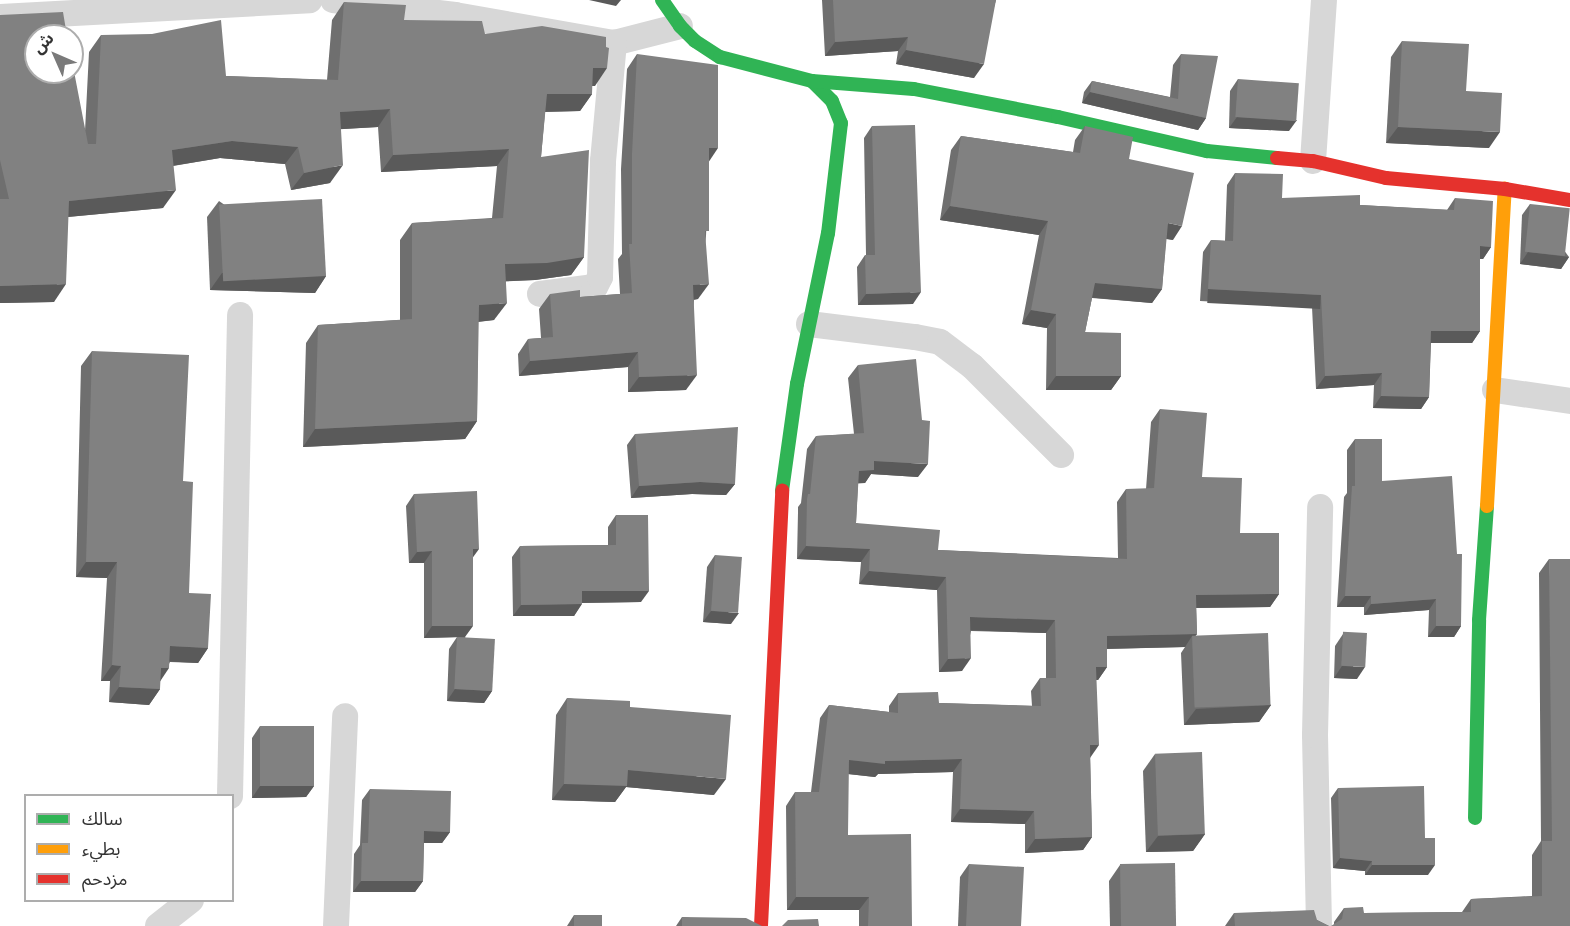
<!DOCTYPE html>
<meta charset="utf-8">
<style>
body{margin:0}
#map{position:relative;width:1570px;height:926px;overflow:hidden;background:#fff;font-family:Barlow,"Noto Sans Arabic",sans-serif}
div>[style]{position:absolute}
.street>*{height:26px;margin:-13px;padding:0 13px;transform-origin:13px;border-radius:13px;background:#d7d7d7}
.fast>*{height:14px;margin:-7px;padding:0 7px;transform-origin:7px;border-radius:7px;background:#30b455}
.slow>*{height:14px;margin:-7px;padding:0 7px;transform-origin:7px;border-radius:7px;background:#ff9f0a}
.jam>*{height:14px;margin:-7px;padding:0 7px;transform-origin:7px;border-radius:7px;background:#e5322d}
.wall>*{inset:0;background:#6f6f6f}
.shaded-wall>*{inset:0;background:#5a5a5a;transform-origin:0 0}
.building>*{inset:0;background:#818181;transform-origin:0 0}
span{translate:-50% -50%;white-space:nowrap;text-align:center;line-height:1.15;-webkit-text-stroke:6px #fff;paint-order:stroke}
.legend{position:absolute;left:24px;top:794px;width:210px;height:108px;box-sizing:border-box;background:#fff;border:2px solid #adadad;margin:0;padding:8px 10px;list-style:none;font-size:18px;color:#333}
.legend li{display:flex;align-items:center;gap:12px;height:30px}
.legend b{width:30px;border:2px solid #adadad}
.north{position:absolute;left:24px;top:24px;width:60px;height:60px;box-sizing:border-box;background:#fff;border:2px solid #adadad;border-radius:50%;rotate:315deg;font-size:16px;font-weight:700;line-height:24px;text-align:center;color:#333}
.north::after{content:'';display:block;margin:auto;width:21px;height:27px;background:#7a7a7a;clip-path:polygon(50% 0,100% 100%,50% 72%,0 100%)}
</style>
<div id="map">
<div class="street">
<div style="left:333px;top:0;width:123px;rotate:7deg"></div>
<div style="left:455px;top:15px;width:161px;rotate:10deg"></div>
<div style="left:614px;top:43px;width:68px;rotate:-14.4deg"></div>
<div style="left:0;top:17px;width:310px;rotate:-3.1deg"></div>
<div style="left:1313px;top:161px;width:161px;rotate:-86.1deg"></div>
<div style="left:540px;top:294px;width:55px;rotate:-7.3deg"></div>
<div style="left:595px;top:287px;width:11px;rotate:-63deg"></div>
<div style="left:600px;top:277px;width:116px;rotate:-88.5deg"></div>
<div style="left:603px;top:161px;width:119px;rotate:-84.7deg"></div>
<div style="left:809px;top:324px;width:107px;rotate:7deg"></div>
<div style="left:915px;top:337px;width:25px;rotate:11deg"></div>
<div style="left:940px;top:342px;width:40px;rotate:37deg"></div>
<div style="left:972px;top:366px;width:126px;rotate:45deg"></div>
<div style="left:1495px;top:390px;width:76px;rotate:8.3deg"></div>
<div style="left:230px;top:796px;width:481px;rotate:-88.8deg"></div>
<div style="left:158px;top:926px;width:42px;rotate:-38.2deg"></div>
<div style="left:336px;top:926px;width:210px;rotate:-87.5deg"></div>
<div style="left:1319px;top:926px;width:191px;rotate:-91.2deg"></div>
<div style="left:1315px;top:735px;width:228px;rotate:-88.7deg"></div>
</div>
<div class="fast">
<div style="left:662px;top:0;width:32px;rotate:55deg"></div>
<div style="left:680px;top:26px;width:21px;rotate:45deg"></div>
<div style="left:695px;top:41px;width:30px;rotate:33deg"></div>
<div style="left:720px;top:57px;width:95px;rotate:14.6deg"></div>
<div style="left:812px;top:81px;width:28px;rotate:45deg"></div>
<div style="left:832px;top:101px;width:24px;rotate:68deg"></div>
<div style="left:841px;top:123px;width:111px;rotate:96.7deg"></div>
<div style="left:828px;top:233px;width:154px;rotate:101.6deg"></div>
<div style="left:797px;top:384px;width:108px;rotate:98deg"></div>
<div style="left:812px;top:81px;width:102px;rotate:4.5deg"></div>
<div style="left:914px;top:89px;width:147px;rotate:11deg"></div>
<div style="left:1058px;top:117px;width:153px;rotate:12.9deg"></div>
<div style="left:1207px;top:151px;width:70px;rotate:5.7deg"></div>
<div style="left:1475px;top:818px;width:198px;rotate:-88.8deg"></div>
<div style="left:1479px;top:620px;width:114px;rotate:-86deg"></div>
</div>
<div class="slow">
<div style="left:1487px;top:506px;width:318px;rotate:-86.8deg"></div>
</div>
<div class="jam">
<div style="left:1277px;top:158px;width:36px;rotate:5deg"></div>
<div style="left:1313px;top:161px;width:75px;rotate:13.1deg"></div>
<div style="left:1386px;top:178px;width:120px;rotate:5.3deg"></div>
<div style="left:1505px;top:189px;width:66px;rotate:9.6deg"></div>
<div style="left:761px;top:926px;width:436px;rotate:-87.2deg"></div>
</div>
<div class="wall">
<div style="clip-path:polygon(822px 0,996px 0,974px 78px,896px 64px,898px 51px,825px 56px)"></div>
<div style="clip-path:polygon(344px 2px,404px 20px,485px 34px,595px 86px,592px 86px,592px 94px,580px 111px,545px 112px,541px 157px,584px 257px,571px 275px,535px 280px,506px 281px,494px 320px,478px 322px,477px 421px,465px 439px,303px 447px,306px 343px,318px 325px,400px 320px,400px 240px,412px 223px,492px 218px,497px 166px,381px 172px,378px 127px,341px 129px,330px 183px,291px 190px,285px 164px,220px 158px,173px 166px,163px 208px,68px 217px,54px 302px,0 303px,0 15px,85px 131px,89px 52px,101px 35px,226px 76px,327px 80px,332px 20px)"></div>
<div style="clip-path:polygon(1402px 41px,1466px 91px,1489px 148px,1386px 143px,1391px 57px)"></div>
<div style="clip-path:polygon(637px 54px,709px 161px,706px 236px,698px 299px,694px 300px,686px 390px,628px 392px,628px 367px,519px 376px,518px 354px,528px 339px,541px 338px,539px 309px,550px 294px,580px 297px,620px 294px,618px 259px,622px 254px,621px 169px,627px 69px)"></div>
<div style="clip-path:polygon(1181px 54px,1206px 118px,1198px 130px,1082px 103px,1084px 92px,1092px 81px,1170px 97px,1173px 65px)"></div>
<div style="clip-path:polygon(1238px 79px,1289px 131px,1229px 128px,1230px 91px)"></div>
<div style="clip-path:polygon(872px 126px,913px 304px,858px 305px,857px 267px,865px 255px,866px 255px,864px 138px)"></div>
<div style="clip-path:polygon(1085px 126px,1129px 159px,1173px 240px,1166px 239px,1162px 289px,1152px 303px,1092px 298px,1085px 332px,1121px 376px,1111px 390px,1046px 390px,1047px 328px,1022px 324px,1039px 235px,940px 220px,951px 150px,961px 136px,1073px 152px,1075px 140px)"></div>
<div style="clip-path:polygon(1235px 173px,1282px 198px,1360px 205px,1447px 210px,1455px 198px,1491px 247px,1483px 259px,1480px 259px,1480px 331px,1472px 343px,1431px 343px,1429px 397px,1421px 409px,1373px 408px,1374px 385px,1316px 389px,1312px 307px,1200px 301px,1203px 252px,1211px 240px,1225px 241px,1227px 185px)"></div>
<div style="clip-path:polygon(219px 201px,326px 276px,315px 293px,210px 290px,207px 217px)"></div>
<div style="clip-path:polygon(1530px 204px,1569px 257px,1561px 269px,1520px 264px,1522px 215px)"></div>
<div style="clip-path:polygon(92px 351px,183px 481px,189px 593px,208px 648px,198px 663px,170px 662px,160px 681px,160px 689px,149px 705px,109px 702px,110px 681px,101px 681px,107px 578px,76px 577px,81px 366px)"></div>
<div style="clip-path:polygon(858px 365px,918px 477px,871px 474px,865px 483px,858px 483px,856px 523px,938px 550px,1118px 558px,1117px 502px,1126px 489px,1146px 489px,1151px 422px,1160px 409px,1202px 477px,1240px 533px,1279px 594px,1270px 607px,1196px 608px,1197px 634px,1195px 636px,1271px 705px,1259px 722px,1184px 725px,1181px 653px,1185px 647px,1107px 649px,1107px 667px,1098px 680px,1096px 680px,1090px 758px,1092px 837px,1083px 850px,1025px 853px,1025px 824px,951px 822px,953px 772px,878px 774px,875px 777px,848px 774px,848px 835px,912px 926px,859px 926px,859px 910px,787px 910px,786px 806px,795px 792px,811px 792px,820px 718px,829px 705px,889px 712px,889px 706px,898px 693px,939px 703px,1032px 706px,1031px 691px,1040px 678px,1046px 678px,1046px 633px,971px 631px,962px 671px,939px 672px,937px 590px,859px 584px,861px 562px,797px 559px,798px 512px,798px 507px,801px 503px,807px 449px,816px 436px,854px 434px,848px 378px)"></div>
<div style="clip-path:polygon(635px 434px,735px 484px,726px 495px,692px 494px,631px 498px,627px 445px)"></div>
<div style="clip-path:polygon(1355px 439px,1382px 481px,1461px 626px,1454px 637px,1428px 637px,1429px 610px,1364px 615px,1364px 607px,1337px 607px,1344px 497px,1347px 493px,1347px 450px)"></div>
<div style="clip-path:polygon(414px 494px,473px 557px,465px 637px,492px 691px,484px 703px,447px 701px,449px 649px,457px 637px,424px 638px,424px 563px,409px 563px,406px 506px)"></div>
<div style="clip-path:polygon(616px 515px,641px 602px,582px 603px,574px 616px,513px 616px,512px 557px,520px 546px,608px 545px,608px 527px)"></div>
<div style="clip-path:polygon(715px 555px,731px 624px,703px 622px,707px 567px)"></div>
<div style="clip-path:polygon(1549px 559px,1570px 926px,1334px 924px,1334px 922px,1344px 908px,1364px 913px,1462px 912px,1471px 899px,1532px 896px,1532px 855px,1541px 841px,1539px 573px)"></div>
<div style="clip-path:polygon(1343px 634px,1357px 679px,1334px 678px,1335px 646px)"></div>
<div style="clip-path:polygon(567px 698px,630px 707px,714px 795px,626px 787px,615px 802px,552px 800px,556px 715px)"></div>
<div style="clip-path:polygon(260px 726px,314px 786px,306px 797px,252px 798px,252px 738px)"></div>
<div style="clip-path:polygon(1155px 754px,1205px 834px,1193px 851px,1146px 852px,1143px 771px)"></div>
<div style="clip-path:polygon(1338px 788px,1425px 838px,1428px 875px,1365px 875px,1365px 871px,1333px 868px,1331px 798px)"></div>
<div style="clip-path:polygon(370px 789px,450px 832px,442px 843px,424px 843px,423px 881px,415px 892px,353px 892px,354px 854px,360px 845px,362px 800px)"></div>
<div style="clip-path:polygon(969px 864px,1021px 926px,958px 926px,960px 877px)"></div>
<div style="clip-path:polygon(1120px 865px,1176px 926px,1110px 926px,1109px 881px)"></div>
<div style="clip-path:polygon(1234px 913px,1317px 920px,1329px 926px,1225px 926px)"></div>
<div style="clip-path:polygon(574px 915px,601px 926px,567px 926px)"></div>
<div style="clip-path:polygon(682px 917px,762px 926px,676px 926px)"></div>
</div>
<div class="shaded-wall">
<div style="clip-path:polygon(589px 0,621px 0,616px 6px)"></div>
<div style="clip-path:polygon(908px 37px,898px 51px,825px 56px,835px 42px)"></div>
<div style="clip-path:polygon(906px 50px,984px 64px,974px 78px,896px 64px)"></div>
<div style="clip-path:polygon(593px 68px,607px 68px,595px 86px,581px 86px)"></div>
<div style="clip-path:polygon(1090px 92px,1206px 118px,1198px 130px,1082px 103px)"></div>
<div style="clip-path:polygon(547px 94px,592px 94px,580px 111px,535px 112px)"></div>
<div style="clip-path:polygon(390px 109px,378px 127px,327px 130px,340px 112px)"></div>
<div style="clip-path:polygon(1237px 117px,1297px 120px,1289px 131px,1229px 128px)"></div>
<div style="clip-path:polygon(1398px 127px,1500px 132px,1489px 148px,1386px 143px)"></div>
<div style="clip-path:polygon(232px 141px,298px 147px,285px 164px,220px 158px,159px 168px,172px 150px)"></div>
<div style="clip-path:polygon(709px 148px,718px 148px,708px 163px)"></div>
<div style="clip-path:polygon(509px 149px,497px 166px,381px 172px,393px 155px)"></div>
<div style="clip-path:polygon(343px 165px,330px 183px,291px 190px,304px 173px)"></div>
<div style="clip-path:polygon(176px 190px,163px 208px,56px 218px,69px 201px)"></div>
<div style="clip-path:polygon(950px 206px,1048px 221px,1039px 235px,940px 220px)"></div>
<div style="clip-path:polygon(1168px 223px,1182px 226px,1173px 240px,1158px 237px)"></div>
<div style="clip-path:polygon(1480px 246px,1491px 247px,1483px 259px,1472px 258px)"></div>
<div style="clip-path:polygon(1528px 252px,1569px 257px,1561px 269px,1520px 264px)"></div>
<div style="clip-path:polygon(584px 257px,571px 275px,535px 280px,492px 282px,505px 264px)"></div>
<div style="clip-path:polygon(222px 273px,326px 276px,315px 293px,210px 290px)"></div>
<div style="clip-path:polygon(1095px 283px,1162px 289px,1152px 303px,1085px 297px)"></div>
<div style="clip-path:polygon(66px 284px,54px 302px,0 303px,0 286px)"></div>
<div style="clip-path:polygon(709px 284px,698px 299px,683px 300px,693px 285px)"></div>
<div style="left:1208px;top:289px;width:113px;height:14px;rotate:3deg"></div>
<div style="clip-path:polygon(921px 292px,913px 304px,858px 305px,866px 294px)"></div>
<div style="clip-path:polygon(507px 303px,494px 320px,466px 323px,479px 305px)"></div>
<div style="clip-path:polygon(1031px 310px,1056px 314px,1047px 328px,1022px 324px)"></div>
<div style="clip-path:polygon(1431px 331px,1480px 331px,1472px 343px,1423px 343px)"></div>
<div style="clip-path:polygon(638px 352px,628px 367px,519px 376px,530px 361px)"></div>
<div style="clip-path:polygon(1382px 373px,1374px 385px,1316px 389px,1325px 376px)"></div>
<div style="clip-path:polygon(697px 375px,686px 390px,628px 392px,639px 377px)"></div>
<div style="clip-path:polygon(1056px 376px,1121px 376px,1111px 390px,1046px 390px)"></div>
<div style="clip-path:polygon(1381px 396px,1429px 397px,1421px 409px,1373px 408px)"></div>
<div style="clip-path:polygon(477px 421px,465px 439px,303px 447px,315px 429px)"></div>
<div style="clip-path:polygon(874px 461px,928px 464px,918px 477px,871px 474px,865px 483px,850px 484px,859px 471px)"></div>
<div style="clip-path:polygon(700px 482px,735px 484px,726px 495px,692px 494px,631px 498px,639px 486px)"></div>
<div style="clip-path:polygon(806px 546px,870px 549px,861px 562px,797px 559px)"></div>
<div style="clip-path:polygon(473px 549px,479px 549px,471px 560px)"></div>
<div style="clip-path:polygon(432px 551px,424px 563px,409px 563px,417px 552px)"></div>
<div style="clip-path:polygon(86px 562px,117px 562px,107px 578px,76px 577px)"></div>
<div style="clip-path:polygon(869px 571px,946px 577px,937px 590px,859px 584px)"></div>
<div style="clip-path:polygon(582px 591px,649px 591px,641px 602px,574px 603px)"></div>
<div style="clip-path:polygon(1279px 594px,1270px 607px,1187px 608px,1196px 595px)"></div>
<div style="clip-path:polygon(1345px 596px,1371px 596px,1364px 607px,1337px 607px)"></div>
<div style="clip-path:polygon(1436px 599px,1429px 610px,1364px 615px,1371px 604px)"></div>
<div style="clip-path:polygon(582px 604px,574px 616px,513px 616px,521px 605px)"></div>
<div style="clip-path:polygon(711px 611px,739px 613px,731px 624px,703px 622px)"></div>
<div style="clip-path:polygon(970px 617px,1055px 620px,1046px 633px,961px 630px)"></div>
<div style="clip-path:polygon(432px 626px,473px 626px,465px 637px,424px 638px)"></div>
<div style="clip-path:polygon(1436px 626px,1461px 626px,1454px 637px,1428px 637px)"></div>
<div style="clip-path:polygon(1197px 634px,1193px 639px,1192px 636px,1185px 647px,1098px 649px,1107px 636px)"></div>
<div style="clip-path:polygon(170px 646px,208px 648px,198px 663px,160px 661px)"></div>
<div style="clip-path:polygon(971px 658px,962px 671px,939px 672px,948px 659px)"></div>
<div style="clip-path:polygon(112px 665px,121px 666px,110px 681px,101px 681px)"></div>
<div style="clip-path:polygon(1342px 666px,1365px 667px,1357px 679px,1334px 678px)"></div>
<div style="clip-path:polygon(1096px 667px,1107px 667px,1098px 680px,1087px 680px)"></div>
<div style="clip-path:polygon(161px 668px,169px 668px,159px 683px)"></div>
<div style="clip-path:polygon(119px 687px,160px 689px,149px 705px,109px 702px)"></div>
<div style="clip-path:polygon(455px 689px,492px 691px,484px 703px,447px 701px)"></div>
<div style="clip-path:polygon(1271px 705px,1259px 722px,1184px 725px,1196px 709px)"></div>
<div style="clip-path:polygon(1090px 745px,1099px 745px,1090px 758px)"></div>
<div style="clip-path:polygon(962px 759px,953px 772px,878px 774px,875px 777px,839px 773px,849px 760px,885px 761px)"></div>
<div style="clip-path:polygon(628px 770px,726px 779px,714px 795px,626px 787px,615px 802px,552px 800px,564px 784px)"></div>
<div style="clip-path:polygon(260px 786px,314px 786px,306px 797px,252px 798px)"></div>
<div style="clip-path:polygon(960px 809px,1034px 811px,1025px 824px,951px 822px)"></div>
<div style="clip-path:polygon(424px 831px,450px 832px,442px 843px,416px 843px)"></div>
<div style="clip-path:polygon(1205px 834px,1193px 851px,1146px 852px,1158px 836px)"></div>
<div style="clip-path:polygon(1092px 837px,1083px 850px,1025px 853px,1035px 839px)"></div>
<div style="clip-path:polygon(1340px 858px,1372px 861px,1365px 871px,1333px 868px)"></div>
<div style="clip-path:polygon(1372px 865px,1435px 865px,1428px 875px,1365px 875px)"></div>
<div style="clip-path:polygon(361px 881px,423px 881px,415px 892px,353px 892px)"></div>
<div style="clip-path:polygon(796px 897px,869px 897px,859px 910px,787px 910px)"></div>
</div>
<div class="building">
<div style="clip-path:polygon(833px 0,996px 0,984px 64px,906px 50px,908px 37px,835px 42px)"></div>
<div style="clip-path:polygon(344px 2px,406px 5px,404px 20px,482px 21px,485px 34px,542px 26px,606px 37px,606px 47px,609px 48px,607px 68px,593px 68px,592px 94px,547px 94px,541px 157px,589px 150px,584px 257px,547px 263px,505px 264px,507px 303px,479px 305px,477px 421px,315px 429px,318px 325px,412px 319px,412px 223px,503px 218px,509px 149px,393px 155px,390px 109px,340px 112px,343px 165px,304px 173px,298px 147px,232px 141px,172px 150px,176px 190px,69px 201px,66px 284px,0 286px,0 199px,9px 199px,0 160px,0 15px,63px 12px,67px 36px,36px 36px,36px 72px,72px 72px,72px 61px,88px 144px,96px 144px,101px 35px,152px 34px,221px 20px,226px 76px,338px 80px)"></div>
<div style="clip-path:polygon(1402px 41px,1469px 44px,1466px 91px,1502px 93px,1500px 132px,1398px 127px)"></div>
<div style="clip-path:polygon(637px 54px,718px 65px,718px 148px,709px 148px,709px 231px,705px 231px,709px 284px,693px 285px,697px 375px,639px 377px,638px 352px,530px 361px,528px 339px,553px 337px,550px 294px,580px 290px,580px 297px,632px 293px,629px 244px,632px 244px,632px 154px)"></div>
<div style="clip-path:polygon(1181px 54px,1218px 56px,1206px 118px,1090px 92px,1092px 81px,1178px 99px)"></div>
<div style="left:1238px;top:79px;width:61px;height:38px;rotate:4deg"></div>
<div style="clip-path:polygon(915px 125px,921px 292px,866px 294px,865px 255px,875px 255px,872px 126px)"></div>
<div style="clip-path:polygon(1085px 126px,1133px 137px,1129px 159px,1194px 173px,1182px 226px,1168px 223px,1162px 289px,1095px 283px,1085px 332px,1121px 333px,1121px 376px,1056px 376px,1056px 314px,1031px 310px,1048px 221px,950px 206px,961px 136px,1080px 153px)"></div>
<div style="clip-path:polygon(1235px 173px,1283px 174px,1282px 198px,1360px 195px,1360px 205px,1454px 210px,1455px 198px,1493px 201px,1491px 247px,1480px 246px,1480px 331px,1431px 331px,1429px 397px,1381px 396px,1382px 373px,1325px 376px,1321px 295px,1208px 289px,1211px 240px,1233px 241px)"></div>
<div style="left:322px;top:199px;width:77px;height:103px;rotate:87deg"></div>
<div style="left:1530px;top:204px;width:40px;height:48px;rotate:6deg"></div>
<div style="clip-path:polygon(92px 351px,189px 355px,183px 481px,193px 482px,189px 593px,211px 594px,208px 648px,170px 646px,169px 668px,161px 668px,160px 689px,119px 687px,121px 666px,112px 665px,117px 562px,86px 562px)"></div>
<div style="clip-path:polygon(916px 359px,922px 420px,930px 421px,928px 464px,874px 461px,874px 470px,859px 471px,856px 523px,940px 530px,938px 550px,1127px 559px,1126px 489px,1154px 488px,1160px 409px,1207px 413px,1202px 477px,1242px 478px,1240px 533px,1279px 533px,1279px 594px,1196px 595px,1197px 634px,1107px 636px,1107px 667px,1096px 667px,1099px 745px,1090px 745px,1092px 837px,1035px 839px,1034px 811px,960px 809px,962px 759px,885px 761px,885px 764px,849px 760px,848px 835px,911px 834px,912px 926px,868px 926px,869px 897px,796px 897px,795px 792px,819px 792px,829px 705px,898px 713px,898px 693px,938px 692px,939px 703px,1041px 706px,1040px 678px,1056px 678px,1055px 620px,970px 617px,971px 658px,948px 659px,946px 577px,869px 571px,870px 549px,806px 546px,807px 499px,808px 494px,810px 494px,816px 436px,864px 433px,858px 365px)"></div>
<div style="clip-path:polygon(738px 427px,735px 484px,700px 482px,639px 486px,635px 434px)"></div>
<div style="clip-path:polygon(1355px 439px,1382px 439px,1382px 481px,1452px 476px,1457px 554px,1462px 554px,1461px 626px,1436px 626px,1436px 599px,1371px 604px,1371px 596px,1345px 596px,1352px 486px,1355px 486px)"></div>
<div style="clip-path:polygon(477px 491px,479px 549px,473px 549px,473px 626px,432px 626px,432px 551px,417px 552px,414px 494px)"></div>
<div style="clip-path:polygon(616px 515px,648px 515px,649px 591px,582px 591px,582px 604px,521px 605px,520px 546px,616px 545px)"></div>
<div style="left:715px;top:555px;width:27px;height:56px;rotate:4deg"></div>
<div style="clip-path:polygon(1549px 559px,1570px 559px,1570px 926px,1331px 926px,1342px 919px,1344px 908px,1363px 907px,1364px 913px,1471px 912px,1471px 899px,1542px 896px,1542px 841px,1552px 841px)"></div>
<div style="left:1268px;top:633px;width:72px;height:76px;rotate:88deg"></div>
<div style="left:1367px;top:633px;width:34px;height:24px;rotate:93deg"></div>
<div style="left:457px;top:637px;width:38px;height:52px;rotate:3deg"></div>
<div style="clip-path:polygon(567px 698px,630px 701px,630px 707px,731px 715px,726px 779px,628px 770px,627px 786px,564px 784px)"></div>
<div style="left:260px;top:726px;width:54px;height:60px"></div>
<div style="left:1202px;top:752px;width:82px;height:47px;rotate:88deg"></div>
<div style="clip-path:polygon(1424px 786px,1425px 838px,1435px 838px,1435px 865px,1372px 865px,1372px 861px,1340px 858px,1338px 788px)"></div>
<div style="clip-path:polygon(370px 789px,451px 791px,450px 832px,424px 831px,423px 881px,361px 881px,362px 843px,368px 843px)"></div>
<div style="left:1175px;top:863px;width:63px;height:55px;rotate:89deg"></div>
<div style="clip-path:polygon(969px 864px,1024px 867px,1021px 926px,935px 926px,966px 926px)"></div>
<div style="clip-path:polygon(1314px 910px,1317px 920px,1329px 926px,1235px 926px,1234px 913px)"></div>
<div style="left:574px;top:915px;width:28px;height:11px"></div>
<div style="clip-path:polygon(682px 917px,746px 918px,762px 926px,682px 926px)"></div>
<div style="clip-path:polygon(818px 919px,819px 926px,782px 926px,788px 920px)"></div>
</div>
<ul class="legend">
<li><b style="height:8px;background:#30b455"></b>سالك</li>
<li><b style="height:8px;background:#ff9f0a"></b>بطيء</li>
<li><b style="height:8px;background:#e5322d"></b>مزدحم</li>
</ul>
<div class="north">ش</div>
</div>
